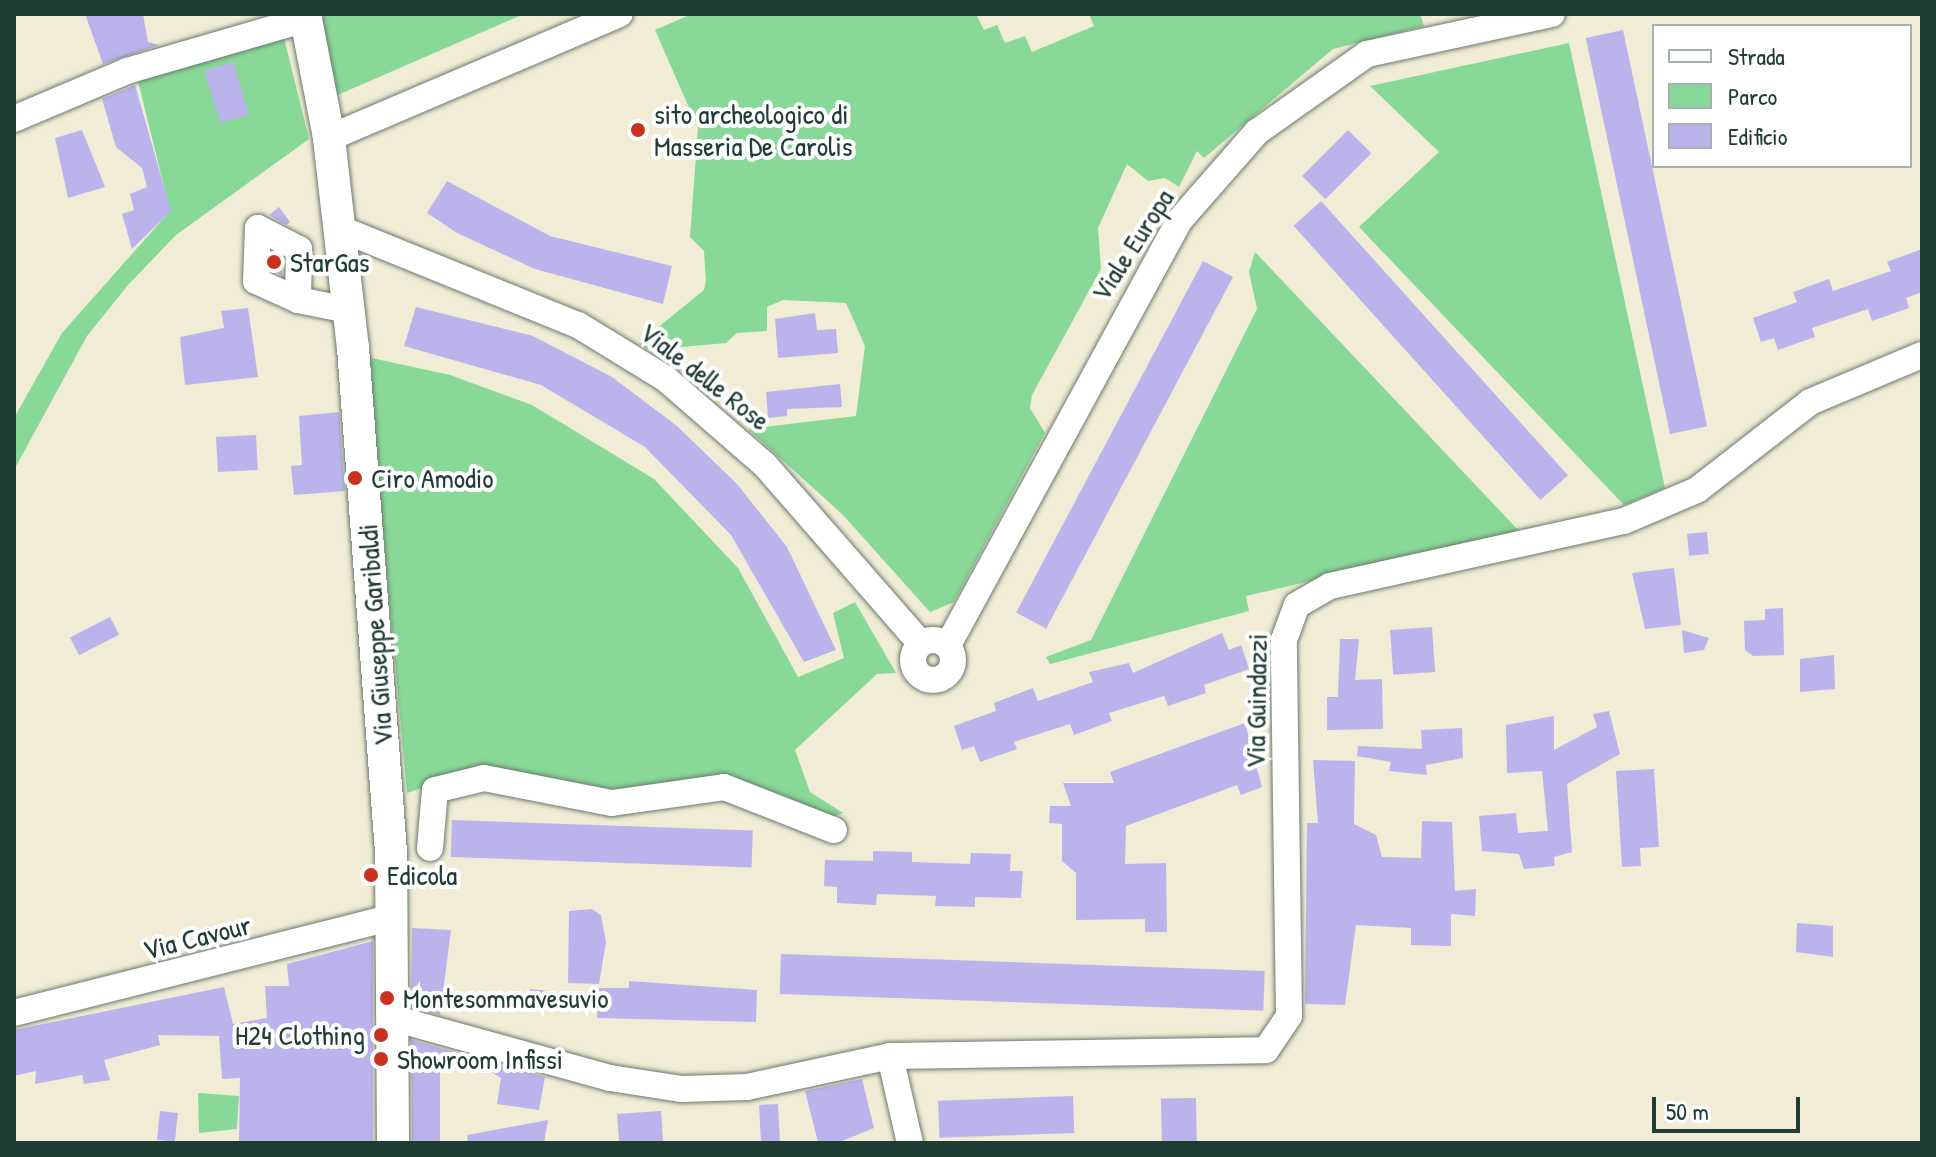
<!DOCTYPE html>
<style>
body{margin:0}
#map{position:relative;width:1936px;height:1157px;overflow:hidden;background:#f0ecd5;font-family:"Patrick Hand",sans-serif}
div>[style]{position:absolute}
.green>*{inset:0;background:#88d897}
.building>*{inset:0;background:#bbb4ec;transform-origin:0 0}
.roads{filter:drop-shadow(0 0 2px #687a6c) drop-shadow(0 0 2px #687a6c)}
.minor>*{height:26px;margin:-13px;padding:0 13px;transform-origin:13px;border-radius:13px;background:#fff}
.minor>.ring{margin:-13px;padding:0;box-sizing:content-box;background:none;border:26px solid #fff;border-radius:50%}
.major>*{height:32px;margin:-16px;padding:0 16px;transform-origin:16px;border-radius:16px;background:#fff}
.dots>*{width:22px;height:22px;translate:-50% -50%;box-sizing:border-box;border:4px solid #fff;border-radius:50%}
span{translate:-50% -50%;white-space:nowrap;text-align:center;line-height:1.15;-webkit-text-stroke:8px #fff;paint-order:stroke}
.poi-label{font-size:28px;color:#1f3d34}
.left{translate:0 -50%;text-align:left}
.right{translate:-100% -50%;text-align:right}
.street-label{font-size:28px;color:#1f3d34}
.frame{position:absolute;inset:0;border:16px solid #1f3d34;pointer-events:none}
.legend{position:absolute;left:1652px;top:24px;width:260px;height:144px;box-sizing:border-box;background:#fff;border:2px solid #a5b1ae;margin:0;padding:10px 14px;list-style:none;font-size:24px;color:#1f3d34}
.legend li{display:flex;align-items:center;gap:16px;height:40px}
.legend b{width:40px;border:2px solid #a5b1ae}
.scale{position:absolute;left:1652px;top:1097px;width:148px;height:36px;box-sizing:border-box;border:4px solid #1f3d34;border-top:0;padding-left:10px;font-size:24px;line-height:28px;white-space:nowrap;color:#1f3d34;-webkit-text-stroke:6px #fff;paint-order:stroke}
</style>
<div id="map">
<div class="green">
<div style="clip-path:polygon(328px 14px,524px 14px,333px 97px,318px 20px)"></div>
<div style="clip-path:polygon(692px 14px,976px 14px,984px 30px,997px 25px,1005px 43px,1025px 36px,1032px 52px,1094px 26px,1089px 14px,1420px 14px,1424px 26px,1333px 49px,1204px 158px,1197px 151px,1179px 187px,1165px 178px,1148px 181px,1127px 164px,1098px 228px,1101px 269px,1032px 395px,1030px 408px,1045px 433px,954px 602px,930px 612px,842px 514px,748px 429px,856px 416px,865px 346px,846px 303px,783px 300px,767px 307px,767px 331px,737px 333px,726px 343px,649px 350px,639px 343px,704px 290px,706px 280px,704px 251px,690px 237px,698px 128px,655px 30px)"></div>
<div style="clip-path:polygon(283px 34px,309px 139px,176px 235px,128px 285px,87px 336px,14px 470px,14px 418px,62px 333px,170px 211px,137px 77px)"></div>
<div style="clip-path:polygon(1569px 43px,1665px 488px,1624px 505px,1359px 227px,1439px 152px,1370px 86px)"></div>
<div style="clip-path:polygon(1255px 252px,1520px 532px,1246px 596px,1249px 611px,1050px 664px,1046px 657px,1091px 640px,1257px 309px,1249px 272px)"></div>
<div style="clip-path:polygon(367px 357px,450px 375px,532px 405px,654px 479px,738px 568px,798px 677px,844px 658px,833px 613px,855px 602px,896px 673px,877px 674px,795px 750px,810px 792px,843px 813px,829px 818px,744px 786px,601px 797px,430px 785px,407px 793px)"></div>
<div style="clip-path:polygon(198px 1093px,239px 1096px,237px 1129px,199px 1133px)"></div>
</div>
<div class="building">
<div style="clip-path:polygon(85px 14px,143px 14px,148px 42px,159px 45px,103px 64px)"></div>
<div style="left:1623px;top:30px;width:405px;height:38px;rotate:78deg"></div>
<div style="left:233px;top:62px;width:55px;height:30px;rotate:73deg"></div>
<div style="clip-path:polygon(135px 85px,171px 211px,132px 249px,122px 214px,134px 210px,130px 194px,147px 187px,142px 168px,116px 147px,102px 99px)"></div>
<div style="clip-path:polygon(82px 130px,105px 187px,68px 198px,55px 138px)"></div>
<div style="left:1348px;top:130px;width:33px;height:65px;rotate:45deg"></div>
<div style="clip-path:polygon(447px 181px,550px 236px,672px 266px,663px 304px,535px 269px,457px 233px,427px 213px)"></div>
<div style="left:1321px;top:201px;width:369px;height:37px;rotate:48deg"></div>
<div style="clip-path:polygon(279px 207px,290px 222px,286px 225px,269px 215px)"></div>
<div style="clip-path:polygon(1922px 249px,1922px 292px,1906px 298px,1909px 308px,1872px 321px,1868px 309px,1812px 328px,1815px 337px,1778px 350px,1774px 338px,1761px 342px,1753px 318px,1797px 302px,1793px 292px,1829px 279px,1833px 291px,1891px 271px,1887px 262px)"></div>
<div style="clip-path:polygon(273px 254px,283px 259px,282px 275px,272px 271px)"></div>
<div style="left:1203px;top:261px;width:34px;height:398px;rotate:28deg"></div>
<div style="clip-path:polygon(416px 307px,533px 336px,612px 377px,677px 426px,737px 484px,787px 547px,836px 650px,804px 662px,731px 535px,645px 447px,541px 385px,404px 346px)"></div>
<div style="clip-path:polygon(248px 308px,258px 377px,185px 385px,180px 337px,224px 328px,221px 311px)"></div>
<div style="clip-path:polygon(815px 313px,817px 330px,836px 329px,838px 353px,778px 358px,775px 319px)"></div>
<div style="clip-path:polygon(840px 384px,842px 407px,787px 409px,787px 416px,768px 418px,766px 392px)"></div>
<div style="clip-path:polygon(339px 412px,345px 491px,294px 495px,291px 466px,302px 465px,299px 416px)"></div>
<div style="left:256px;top:435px;width:35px;height:40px;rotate:87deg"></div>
<div style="left:1707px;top:532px;width:22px;height:20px;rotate:85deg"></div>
<div style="clip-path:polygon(1674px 568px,1681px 625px,1645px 629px,1632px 573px)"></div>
<div style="clip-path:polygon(1783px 608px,1784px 655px,1753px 656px,1745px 650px,1744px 621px,1765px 620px,1765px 609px)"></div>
<div style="left:110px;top:617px;width:20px;height:45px;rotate:63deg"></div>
<div style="left:1432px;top:627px;width:45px;height:42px;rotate:86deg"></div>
<div style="clip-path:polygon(1682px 630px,1709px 638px,1704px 650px,1684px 653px)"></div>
<div style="clip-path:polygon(1222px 633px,1229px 650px,1241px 645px,1249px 669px,1204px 685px,1206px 693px,1168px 706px,1164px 696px,1109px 713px,1112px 721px,1074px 735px,1070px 724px,1014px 742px,1017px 749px,980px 762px,974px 746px,962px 750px,954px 726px,996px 711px,994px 703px,1033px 688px,1038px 701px,1093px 682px,1089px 672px,1129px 663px,1133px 673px)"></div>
<div style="clip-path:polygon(1340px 639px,1359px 639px,1355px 680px,1382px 679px,1383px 729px,1327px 730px,1327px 697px,1338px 697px)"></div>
<div style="clip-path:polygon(1834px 655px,1835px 689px,1800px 692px,1800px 659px)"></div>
<div style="clip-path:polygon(1268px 702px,1269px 716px,1254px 719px,1253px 704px)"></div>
<div style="clip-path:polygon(1609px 711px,1620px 754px,1567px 784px,1572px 852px,1554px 857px,1555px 866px,1524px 869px,1519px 854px,1482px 851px,1479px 816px,1516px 813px,1518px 833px,1548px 831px,1542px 771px,1507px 773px,1506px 725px,1554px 716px,1554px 750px,1597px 727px,1593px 714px)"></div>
<div style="clip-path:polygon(1245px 723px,1262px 787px,1241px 795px,1237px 785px,1126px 826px,1125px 864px,1166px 863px,1167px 932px,1145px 932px,1145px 919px,1076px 920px,1076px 873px,1062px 861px,1062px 824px,1049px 823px,1050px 806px,1071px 806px,1063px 783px,1114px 783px,1110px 772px)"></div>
<div style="clip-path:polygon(1462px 728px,1463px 758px,1426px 765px,1427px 775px,1389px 771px,1391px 762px,1357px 756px,1358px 746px,1422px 749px,1421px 730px)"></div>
<div style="clip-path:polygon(1313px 760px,1355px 761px,1354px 824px,1376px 835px,1382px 857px,1421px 858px,1422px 821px,1452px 822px,1455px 891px,1476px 889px,1475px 916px,1451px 914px,1451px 946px,1411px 945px,1411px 928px,1356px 925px,1345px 1005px,1305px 1004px,1307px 823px,1318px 823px)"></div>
<div style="clip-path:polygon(1654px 769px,1659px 847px,1640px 848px,1641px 866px,1622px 867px,1616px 771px)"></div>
<div style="left:452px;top:820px;width:301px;height:37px;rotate:2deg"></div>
<div style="clip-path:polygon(873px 851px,912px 852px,912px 862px,970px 864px,971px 853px,1011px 854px,1010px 871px,1023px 871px,1021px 898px,975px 897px,975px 907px,935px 906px,936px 896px,877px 894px,876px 905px,837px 903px,837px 887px,824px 886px,825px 860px,873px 861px)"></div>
<div style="clip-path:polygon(592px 909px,601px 915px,606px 942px,599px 984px,568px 983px,569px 911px)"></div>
<div style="clip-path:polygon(1797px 923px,1833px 926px,1833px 957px,1796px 952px)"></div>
<div style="clip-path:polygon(412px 928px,451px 930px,440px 1015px,411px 1007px)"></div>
<div style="clip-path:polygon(373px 941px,373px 1143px,239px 1143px,240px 1078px,222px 1079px,219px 1036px,158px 1035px,160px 1045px,104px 1060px,110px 1080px,84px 1084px,82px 1075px,35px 1084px,36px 1071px,14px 1076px,14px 1030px,224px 987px,233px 1024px,267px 1018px,265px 986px,289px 986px,287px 964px)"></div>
<div style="left:781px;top:954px;width:484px;height:40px;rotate:2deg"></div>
<div style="clip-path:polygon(629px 981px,757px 990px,756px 1022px,597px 1018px,599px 988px,629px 988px)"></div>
<div style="left:530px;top:989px;width:19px;height:17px;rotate:6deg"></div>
<div style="clip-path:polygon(411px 1040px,545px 1077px,539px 1110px,497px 1104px,501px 1078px,474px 1061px,440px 1056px,440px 1143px,412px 1143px)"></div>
<div style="clip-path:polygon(862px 1079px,874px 1128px,837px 1143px,818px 1142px,805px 1091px)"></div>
<div style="left:1073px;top:1096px;width:37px;height:135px;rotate:88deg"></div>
<div style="left:1196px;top:1098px;width:45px;height:35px;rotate:89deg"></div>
<div style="left:778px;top:1104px;width:39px;height:19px;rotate:87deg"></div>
<div style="left:160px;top:1111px;width:18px;height:29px;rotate:6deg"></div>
<div style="left:661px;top:1111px;width:32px;height:44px;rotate:86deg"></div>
<div style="clip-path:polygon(548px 1120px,544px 1143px,468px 1143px,467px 1135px)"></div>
</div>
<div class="roads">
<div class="minor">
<div style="left:14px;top:119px;width:123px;rotate:-23deg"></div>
<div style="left:127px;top:71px;width:186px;rotate:-16.2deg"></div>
<div style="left:329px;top:138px;width:316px;rotate:-23.1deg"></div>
<div style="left:341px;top:229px;width:256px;rotate:22.1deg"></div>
<div style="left:578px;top:325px;width:103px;rotate:31.5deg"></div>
<div style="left:666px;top:379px;width:131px;rotate:41deg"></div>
<div style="left:765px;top:465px;width:237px;rotate:48.9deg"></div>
<div style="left:298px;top:300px;width:51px;rotate:-88.9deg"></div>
<div style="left:299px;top:249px;width:46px;rotate:-152.9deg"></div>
<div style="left:258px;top:228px;width:53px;rotate:92.2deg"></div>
<div style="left:256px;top:281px;width:46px;rotate:24.3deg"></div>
<div style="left:298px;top:300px;width:51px;rotate:11.3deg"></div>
<div class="ring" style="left:913px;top:640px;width:14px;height:14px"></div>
<div style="left:948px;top:645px;width:483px;rotate:-61.4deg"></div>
<div style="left:1179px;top:221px;width:118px;rotate:-48.8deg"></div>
<div style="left:1257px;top:132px;width:135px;rotate:-35.3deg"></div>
<div style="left:1367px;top:54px;width:189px;rotate:-12.2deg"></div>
<div style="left:430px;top:848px;width:58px;rotate:-85.1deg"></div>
<div style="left:435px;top:790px;width:50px;rotate:-13.8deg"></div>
<div style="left:484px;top:778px;width:130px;rotate:11.1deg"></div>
<div style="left:612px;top:803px;width:113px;rotate:-8.1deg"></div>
<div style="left:724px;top:787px;width:118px;rotate:21.4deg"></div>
<div style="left:14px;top:1013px;width:392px;rotate:-14.2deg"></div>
<div style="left:396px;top:1019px;width:222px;rotate:15.4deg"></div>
<div style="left:610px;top:1078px;width:73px;rotate:8.7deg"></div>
<div style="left:682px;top:1089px;width:65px;rotate:-1.8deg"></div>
<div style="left:747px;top:1087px;width:146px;rotate:-12.2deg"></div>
<div style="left:890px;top:1056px;width:376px;rotate:-0.9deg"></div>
<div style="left:1266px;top:1050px;width:41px;rotate:-55.9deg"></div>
<div style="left:1289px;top:1016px;width:376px;rotate:-90.8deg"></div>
<div style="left:1284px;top:640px;width:37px;rotate:-70deg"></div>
<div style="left:1297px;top:605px;width:38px;rotate:-30deg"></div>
<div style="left:1330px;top:586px;width:301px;rotate:-12.5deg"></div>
<div style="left:1624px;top:521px;width:79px;rotate:-23deg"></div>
<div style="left:1697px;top:490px;width:143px;rotate:-37.9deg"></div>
<div style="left:1810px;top:402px;width:121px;rotate:-22.8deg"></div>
<div style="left:890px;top:1056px;width:89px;rotate:77.1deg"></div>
</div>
<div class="major">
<div style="left:305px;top:14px;width:126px;rotate:79deg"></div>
<div style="left:329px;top:138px;width:211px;rotate:83.5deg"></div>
<div style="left:353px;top:348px;width:505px;rotate:85.69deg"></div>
<div style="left:391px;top:852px;width:291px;rotate:89.6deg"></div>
</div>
</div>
<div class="dots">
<div style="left:638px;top:130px;background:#c8321e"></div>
<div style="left:274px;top:262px;background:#c8321e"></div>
<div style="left:355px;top:478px;background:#c8321e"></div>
<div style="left:371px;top:875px;background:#c8321e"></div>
<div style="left:387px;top:998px;background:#c8321e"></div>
<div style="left:381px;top:1035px;background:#c8321e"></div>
<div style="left:381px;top:1059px;background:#c8321e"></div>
</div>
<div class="poi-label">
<span class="left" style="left:654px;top:130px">sito archeologico di<br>Masseria De Carolis</span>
<span class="left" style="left:290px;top:262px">StarGas</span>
<span class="left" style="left:371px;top:478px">Ciro Amodio</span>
<span class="left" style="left:387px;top:875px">Edicola</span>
<span class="left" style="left:403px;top:998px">Montesommavesuvio</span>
<span class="right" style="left:365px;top:1035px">H24 Clothing</span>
<span class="left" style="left:397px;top:1059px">Showroom Infissi</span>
</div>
<div class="street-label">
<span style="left:1132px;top:245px;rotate:-57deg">Viale Europa</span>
<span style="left:705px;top:376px;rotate:38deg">Viale delle Rose</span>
<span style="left:375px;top:635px;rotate:-94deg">Via Giuseppe Garibaldi</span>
<span style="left:1256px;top:701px;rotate:-89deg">Via Guindazzi</span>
<span style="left:197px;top:937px;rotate:-14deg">Via Cavour</span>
</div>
<div class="frame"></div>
<ul class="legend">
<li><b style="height:10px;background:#fff"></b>Strada</li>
<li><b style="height:22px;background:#88d897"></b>Parco</li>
<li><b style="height:22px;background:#bbb4ec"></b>Edificio</li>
</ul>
<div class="scale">50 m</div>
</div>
